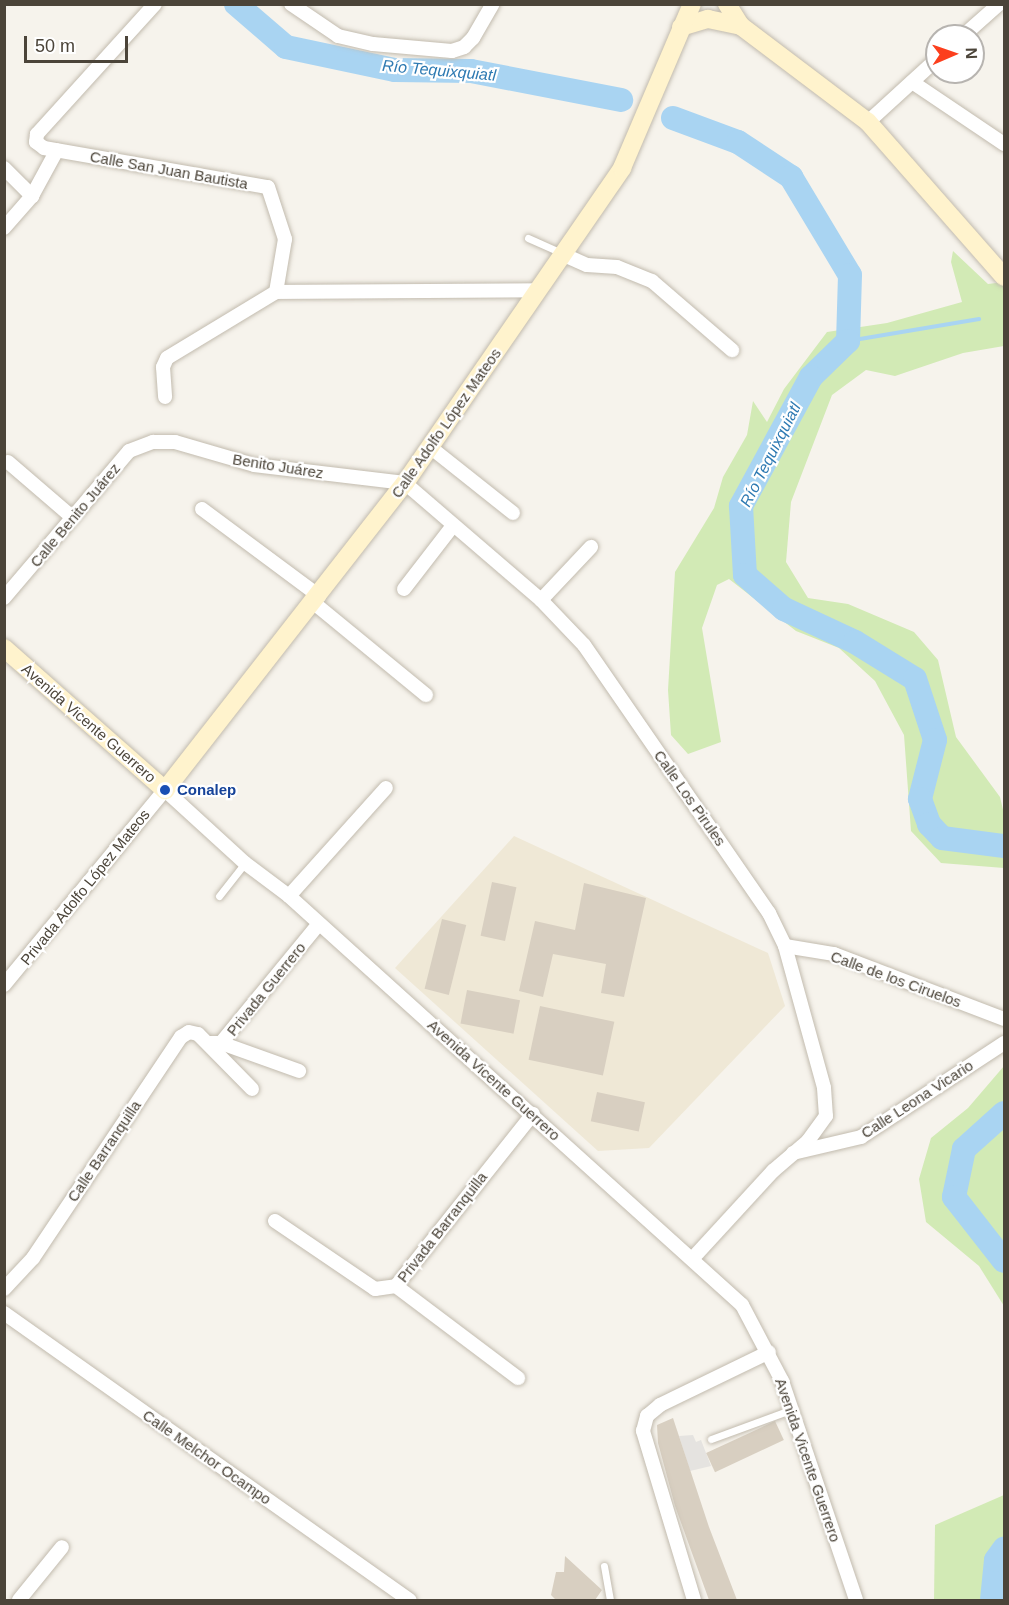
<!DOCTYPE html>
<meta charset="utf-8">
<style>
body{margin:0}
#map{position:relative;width:1009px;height:1605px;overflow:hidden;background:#f6f3ec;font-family:Arial,sans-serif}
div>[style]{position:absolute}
.education>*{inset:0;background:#efe8d6}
.green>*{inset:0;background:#d2eab5}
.parking>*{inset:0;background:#e5e3e0}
.stream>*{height:4px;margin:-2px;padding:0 2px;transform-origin:2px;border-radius:2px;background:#a9d4f2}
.river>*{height:24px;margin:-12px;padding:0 12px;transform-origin:12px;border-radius:12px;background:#a9d4f2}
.building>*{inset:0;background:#d8cfc1;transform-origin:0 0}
.roads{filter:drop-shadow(0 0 2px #c2bbae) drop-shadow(0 0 2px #c2bbae)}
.lane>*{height:7px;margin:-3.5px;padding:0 3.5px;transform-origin:3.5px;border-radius:3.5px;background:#fff}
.street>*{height:14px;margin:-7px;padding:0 7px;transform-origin:7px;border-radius:7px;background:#fff}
.secondary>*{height:18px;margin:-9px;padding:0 9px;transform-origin:9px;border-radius:9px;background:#fff3cd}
.dots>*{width:16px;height:16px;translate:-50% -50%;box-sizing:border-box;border:3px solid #fff;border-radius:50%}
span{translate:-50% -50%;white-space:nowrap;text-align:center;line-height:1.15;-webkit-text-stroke:4.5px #fff;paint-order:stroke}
.street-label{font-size:15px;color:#4b4439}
.transit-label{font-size:15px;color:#164399;font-weight:700}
.left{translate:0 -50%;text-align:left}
.water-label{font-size:16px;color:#2e7ab2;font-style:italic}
.frame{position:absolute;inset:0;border:6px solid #4b4439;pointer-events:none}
.north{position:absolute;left:925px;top:24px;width:60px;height:60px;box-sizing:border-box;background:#fff;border:2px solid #b7b4b0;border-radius:50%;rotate:88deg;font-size:16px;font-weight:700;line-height:24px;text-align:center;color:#4b4439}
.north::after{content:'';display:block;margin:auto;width:21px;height:27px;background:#fc3f1d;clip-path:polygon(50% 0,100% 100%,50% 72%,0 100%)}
.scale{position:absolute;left:24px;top:36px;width:104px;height:27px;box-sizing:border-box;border:3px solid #4b4439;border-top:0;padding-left:8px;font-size:18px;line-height:21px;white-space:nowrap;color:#4b4439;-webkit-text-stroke:4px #fff;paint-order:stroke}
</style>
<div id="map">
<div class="education">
<div style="clip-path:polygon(514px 836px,768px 953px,785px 1006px,649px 1148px,598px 1151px,395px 968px)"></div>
</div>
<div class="green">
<div style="clip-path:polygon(953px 251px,988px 284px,1004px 282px,1004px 346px,963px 353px,895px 376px,866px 370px,832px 395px,791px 502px,786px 562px,808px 598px,848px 604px,914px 632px,938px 660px,956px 737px,1000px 797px,1004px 814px,1004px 868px,941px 863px,911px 831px,904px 735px,875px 681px,839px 648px,796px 631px,729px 579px,717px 585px,702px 628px,721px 742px,688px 754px,671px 735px,668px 690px,675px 572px,714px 508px,723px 477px,747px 435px,753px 401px,767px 422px,784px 389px,827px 332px,887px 323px,962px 302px,951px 262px)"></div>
<div style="clip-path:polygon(1004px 1066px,1004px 1306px,979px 1266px,926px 1222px,919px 1179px,931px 1138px,968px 1108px)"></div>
<div style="clip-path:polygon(1004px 1495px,1004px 1600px,934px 1600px,935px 1525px)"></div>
</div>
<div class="parking">
<div style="clip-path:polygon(693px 1435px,696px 1442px,701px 1440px,711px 1466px,690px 1471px,679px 1436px)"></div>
</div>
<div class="stream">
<div style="left:848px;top:341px;width:133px;rotate:-9.5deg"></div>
</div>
<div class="river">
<div style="left:236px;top:4px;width:66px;rotate:40.7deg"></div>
<div style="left:286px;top:47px;width:111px;rotate:11.9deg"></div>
<div style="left:395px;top:70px;width:76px;rotate:0.8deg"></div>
<div style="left:471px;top:71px;width:153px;rotate:10.9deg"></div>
<div style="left:673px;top:118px;width:69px;rotate:20.3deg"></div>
<div style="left:738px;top:142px;width:64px;rotate:33.4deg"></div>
<div style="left:791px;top:177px;width:114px;rotate:59deg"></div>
<div style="left:850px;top:275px;width:66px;rotate:91.7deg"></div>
<div style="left:848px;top:341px;width:52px;rotate:135.8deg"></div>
<div style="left:811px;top:377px;width:147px;rotate:118.5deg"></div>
<div style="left:741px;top:506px;width:69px;rotate:86.7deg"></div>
<div style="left:745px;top:575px;width:52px;rotate:41.1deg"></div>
<div style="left:784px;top:609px;width:78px;rotate:24.9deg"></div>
<div style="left:855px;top:642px;width:70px;rotate:31.7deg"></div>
<div style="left:915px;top:679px;width:64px;rotate:71.8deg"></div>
<div style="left:935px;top:740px;width:61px;rotate:104.3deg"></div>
<div style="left:920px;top:799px;width:27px;rotate:70deg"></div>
<div style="left:929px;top:824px;width:19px;rotate:47deg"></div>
<div style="left:942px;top:838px;width:63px;rotate:7.4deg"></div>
<div style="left:1004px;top:1113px;width:54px;rotate:138deg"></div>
<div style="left:964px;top:1149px;width:49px;rotate:101.8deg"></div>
<div style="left:954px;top:1197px;width:81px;rotate:52deg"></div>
<div style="left:992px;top:1600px;width:40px;rotate:-84.3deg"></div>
<div style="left:996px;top:1560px;width:14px;rotate:-54deg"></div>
</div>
<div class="building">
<div style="left:492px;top:882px;width:25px;height:55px;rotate:12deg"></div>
<div style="clip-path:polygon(584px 883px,646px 898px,624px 997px,601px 993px,606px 964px,553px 954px,543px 997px,519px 991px,535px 921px,575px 930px)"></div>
<div style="left:442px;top:919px;width:25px;height:72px;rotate:14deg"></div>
<div style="left:467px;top:990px;width:54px;height:34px;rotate:11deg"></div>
<div style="left:540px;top:1006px;width:76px;height:55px;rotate:12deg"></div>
<div style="left:597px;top:1092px;width:49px;height:30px;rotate:12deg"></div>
<div style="clip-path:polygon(673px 1418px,709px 1527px,737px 1600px,709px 1600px,675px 1506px,658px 1443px,657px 1425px)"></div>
<div style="left:775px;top:1421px;width:21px;height:76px;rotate:65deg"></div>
<div style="clip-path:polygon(565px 1556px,602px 1590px,595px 1600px,556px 1600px,551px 1595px,556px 1572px,564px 1572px)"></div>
</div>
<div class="roads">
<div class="lane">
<div style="left:528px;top:238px;width:36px;rotate:24deg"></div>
<div style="left:219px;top:896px;width:42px;rotate:-51.8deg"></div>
<div style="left:711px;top:1439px;width:87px;rotate:-20.1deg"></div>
<div style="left:604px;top:1566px;width:35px;rotate:80deg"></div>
</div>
<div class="street">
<div style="left:155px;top:4px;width:176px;rotate:132.2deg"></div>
<div style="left:37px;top:134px;width:8px;rotate:97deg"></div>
<div style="left:36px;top:142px;width:10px;rotate:37deg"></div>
<div style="left:44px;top:148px;width:227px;rotate:9.9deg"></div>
<div style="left:268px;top:187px;width:55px;rotate:71.9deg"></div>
<div style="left:285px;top:239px;width:54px;rotate:99.6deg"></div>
<div style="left:276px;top:292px;width:127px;rotate:148.8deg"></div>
<div style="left:167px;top:358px;width:10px;rotate:114deg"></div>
<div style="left:163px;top:367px;width:30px;rotate:86deg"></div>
<div style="left:291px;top:4px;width:57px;rotate:34.2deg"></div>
<div style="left:338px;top:36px;width:36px;rotate:13deg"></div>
<div style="left:373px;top:44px;width:79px;rotate:5.1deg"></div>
<div style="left:452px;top:51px;width:13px;rotate:-18deg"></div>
<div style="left:464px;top:47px;width:13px;rotate:-45deg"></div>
<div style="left:473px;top:38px;width:39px;rotate:-60deg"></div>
<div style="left:963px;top:36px;width:48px;rotate:-41.6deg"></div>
<div style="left:912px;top:82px;width:111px;rotate:34deg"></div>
<div style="left:868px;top:122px;width:93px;rotate:-42.4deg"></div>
<div style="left:4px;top:168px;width:40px;rotate:45deg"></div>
<div style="left:4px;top:228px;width:43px;rotate:-48.8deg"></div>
<div style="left:32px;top:196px;width:52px;rotate:-61.5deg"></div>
<div style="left:562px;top:254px;width:27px;rotate:24deg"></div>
<div style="left:587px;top:265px;width:30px;rotate:4deg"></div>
<div style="left:617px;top:267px;width:38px;rotate:22deg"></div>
<div style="left:652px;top:281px;width:106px;rotate:40.8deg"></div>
<div style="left:276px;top:292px;width:261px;rotate:-0.4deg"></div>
<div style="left:430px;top:447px;width:106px;rotate:38.5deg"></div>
<div style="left:8px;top:462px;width:84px;rotate:40.7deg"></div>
<div style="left:202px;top:509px;width:146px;rotate:36.6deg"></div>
<div style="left:404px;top:589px;width:78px;rotate:-52.3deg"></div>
<div style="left:4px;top:598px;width:193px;rotate:-49.6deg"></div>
<div style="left:129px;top:451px;width:26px;rotate:-21deg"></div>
<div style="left:153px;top:442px;width:22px"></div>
<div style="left:175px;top:442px;width:82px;rotate:16.2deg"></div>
<div style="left:254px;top:465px;width:152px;rotate:6.8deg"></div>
<div style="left:405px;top:483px;width:179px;rotate:40.7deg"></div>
<div style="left:541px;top:600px;width:62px;rotate:46.3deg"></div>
<div style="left:584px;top:645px;width:326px;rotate:55.4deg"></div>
<div style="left:769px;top:913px;width:37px;rotate:64deg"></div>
<div style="left:785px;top:946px;width:147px;rotate:74.6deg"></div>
<div style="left:824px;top:1088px;width:28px;rotate:86deg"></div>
<div style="left:826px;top:1116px;width:31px;rotate:126deg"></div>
<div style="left:808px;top:1141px;width:46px;rotate:139.4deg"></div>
<div style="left:773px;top:1171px;width:118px;rotate:132.6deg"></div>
<div style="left:541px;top:600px;width:73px;rotate:-46.7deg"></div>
<div style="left:314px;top:603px;width:145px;rotate:39.4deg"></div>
<div style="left:289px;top:896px;width:145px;rotate:-48.1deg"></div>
<div style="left:785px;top:946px;width:50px;rotate:9.3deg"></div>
<div style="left:834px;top:954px;width:182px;rotate:20.9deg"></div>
<div style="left:4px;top:985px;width:253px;rotate:-50.5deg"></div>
<div style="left:165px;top:790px;width:108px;rotate:42.4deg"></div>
<div style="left:245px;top:863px;width:55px;rotate:36.9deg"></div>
<div style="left:289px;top:896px;width:610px;rotate:42.08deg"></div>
<div style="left:742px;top:1305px;width:86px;rotate:62.2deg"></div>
<div style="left:782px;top:1381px;width:231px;rotate:71.3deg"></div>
<div style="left:209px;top:1043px;width:12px"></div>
<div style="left:221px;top:1043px;width:153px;rotate:-50.6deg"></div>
<div style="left:221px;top:1043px;width:83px;rotate:19.7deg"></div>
<div style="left:793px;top:1153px;width:70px;rotate:-13.2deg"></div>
<div style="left:861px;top:1137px;width:171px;rotate:-33.3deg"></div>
<div style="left:275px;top:1221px;width:121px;rotate:34.2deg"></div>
<div style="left:375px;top:1289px;width:21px;rotate:-8deg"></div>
<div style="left:396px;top:1286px;width:220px;rotate:-51.5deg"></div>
<div style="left:396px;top:1286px;width:153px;rotate:37deg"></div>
<div style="left:4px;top:1289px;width:42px;rotate:-46.9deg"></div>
<div style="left:33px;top:1258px;width:266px;rotate:-56.2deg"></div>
<div style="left:181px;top:1037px;width:9px;rotate:-32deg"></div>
<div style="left:189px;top:1032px;width:9px;rotate:13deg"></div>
<div style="left:198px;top:1034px;width:77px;rotate:45.5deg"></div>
<div style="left:4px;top:1313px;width:497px;rotate:35.3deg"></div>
<div style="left:19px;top:1600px;width:68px;rotate:-50.9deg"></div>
<div style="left:694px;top:1600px;width:177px;rotate:-106.8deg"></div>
<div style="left:643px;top:1431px;width:16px;rotate:-75deg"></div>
<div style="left:647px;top:1416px;width:17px;rotate:-40deg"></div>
<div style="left:660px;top:1405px;width:121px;rotate:-25.9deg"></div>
</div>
<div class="secondary">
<div style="left:727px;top:4px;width:26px;rotate:58deg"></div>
<div style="left:741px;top:26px;width:159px;rotate:37.1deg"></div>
<div style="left:868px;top:122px;width:206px;rotate:48.7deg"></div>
<div style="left:681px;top:27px;width:28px;rotate:-17deg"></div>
<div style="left:708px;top:19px;width:34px;rotate:12deg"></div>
<div style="left:4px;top:648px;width:215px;rotate:41.4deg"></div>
<div style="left:165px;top:790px;width:390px;rotate:-52deg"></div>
<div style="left:405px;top:483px;width:383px;rotate:-55.4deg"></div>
<div style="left:622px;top:168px;width:178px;rotate:-66.9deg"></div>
</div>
</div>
<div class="dots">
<div style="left:165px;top:790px;background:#1a4fb4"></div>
</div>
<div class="street-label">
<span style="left:169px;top:170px;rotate:10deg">Calle San Juan Bautista</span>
<span style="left:446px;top:423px;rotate:-55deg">Calle Adolfo López Mateos</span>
<span style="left:278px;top:466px;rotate:9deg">Benito Juárez</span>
<span style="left:75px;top:515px;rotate:-50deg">Calle Benito Juárez</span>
<span style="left:89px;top:723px;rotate:41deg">Avenida Vicente Guerrero</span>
<span style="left:690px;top:798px;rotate:55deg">Calle Los Pirules</span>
<span style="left:85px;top:887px;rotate:-51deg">Privada Adolfo López Mateos</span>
<span style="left:896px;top:979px;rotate:20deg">Calle de los Ciruelos</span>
<span style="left:266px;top:989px;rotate:-51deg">Privada Guerrero</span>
<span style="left:494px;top:1080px;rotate:42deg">Avenida Vicente Guerrero</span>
<span style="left:917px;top:1099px;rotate:-33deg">Calle Leona Vicario</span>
<span style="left:104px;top:1151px;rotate:-56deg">Calle Barranquilla</span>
<span style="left:442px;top:1227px;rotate:-52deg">Privada Barranquilla</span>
<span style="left:207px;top:1457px;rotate:35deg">Calle Melchor Ocampo</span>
<span style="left:808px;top:1460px;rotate:71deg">Avenida Vicente Guerrero</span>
</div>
<div class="transit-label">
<span class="left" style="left:177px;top:790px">Conalep</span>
</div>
<div class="water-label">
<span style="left:439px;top:71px;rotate:5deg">Río Tequixquiatl</span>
<span style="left:771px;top:455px;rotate:-63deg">Río Tequixquiatl</span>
</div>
<div class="frame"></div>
<div class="north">N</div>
<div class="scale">50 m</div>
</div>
